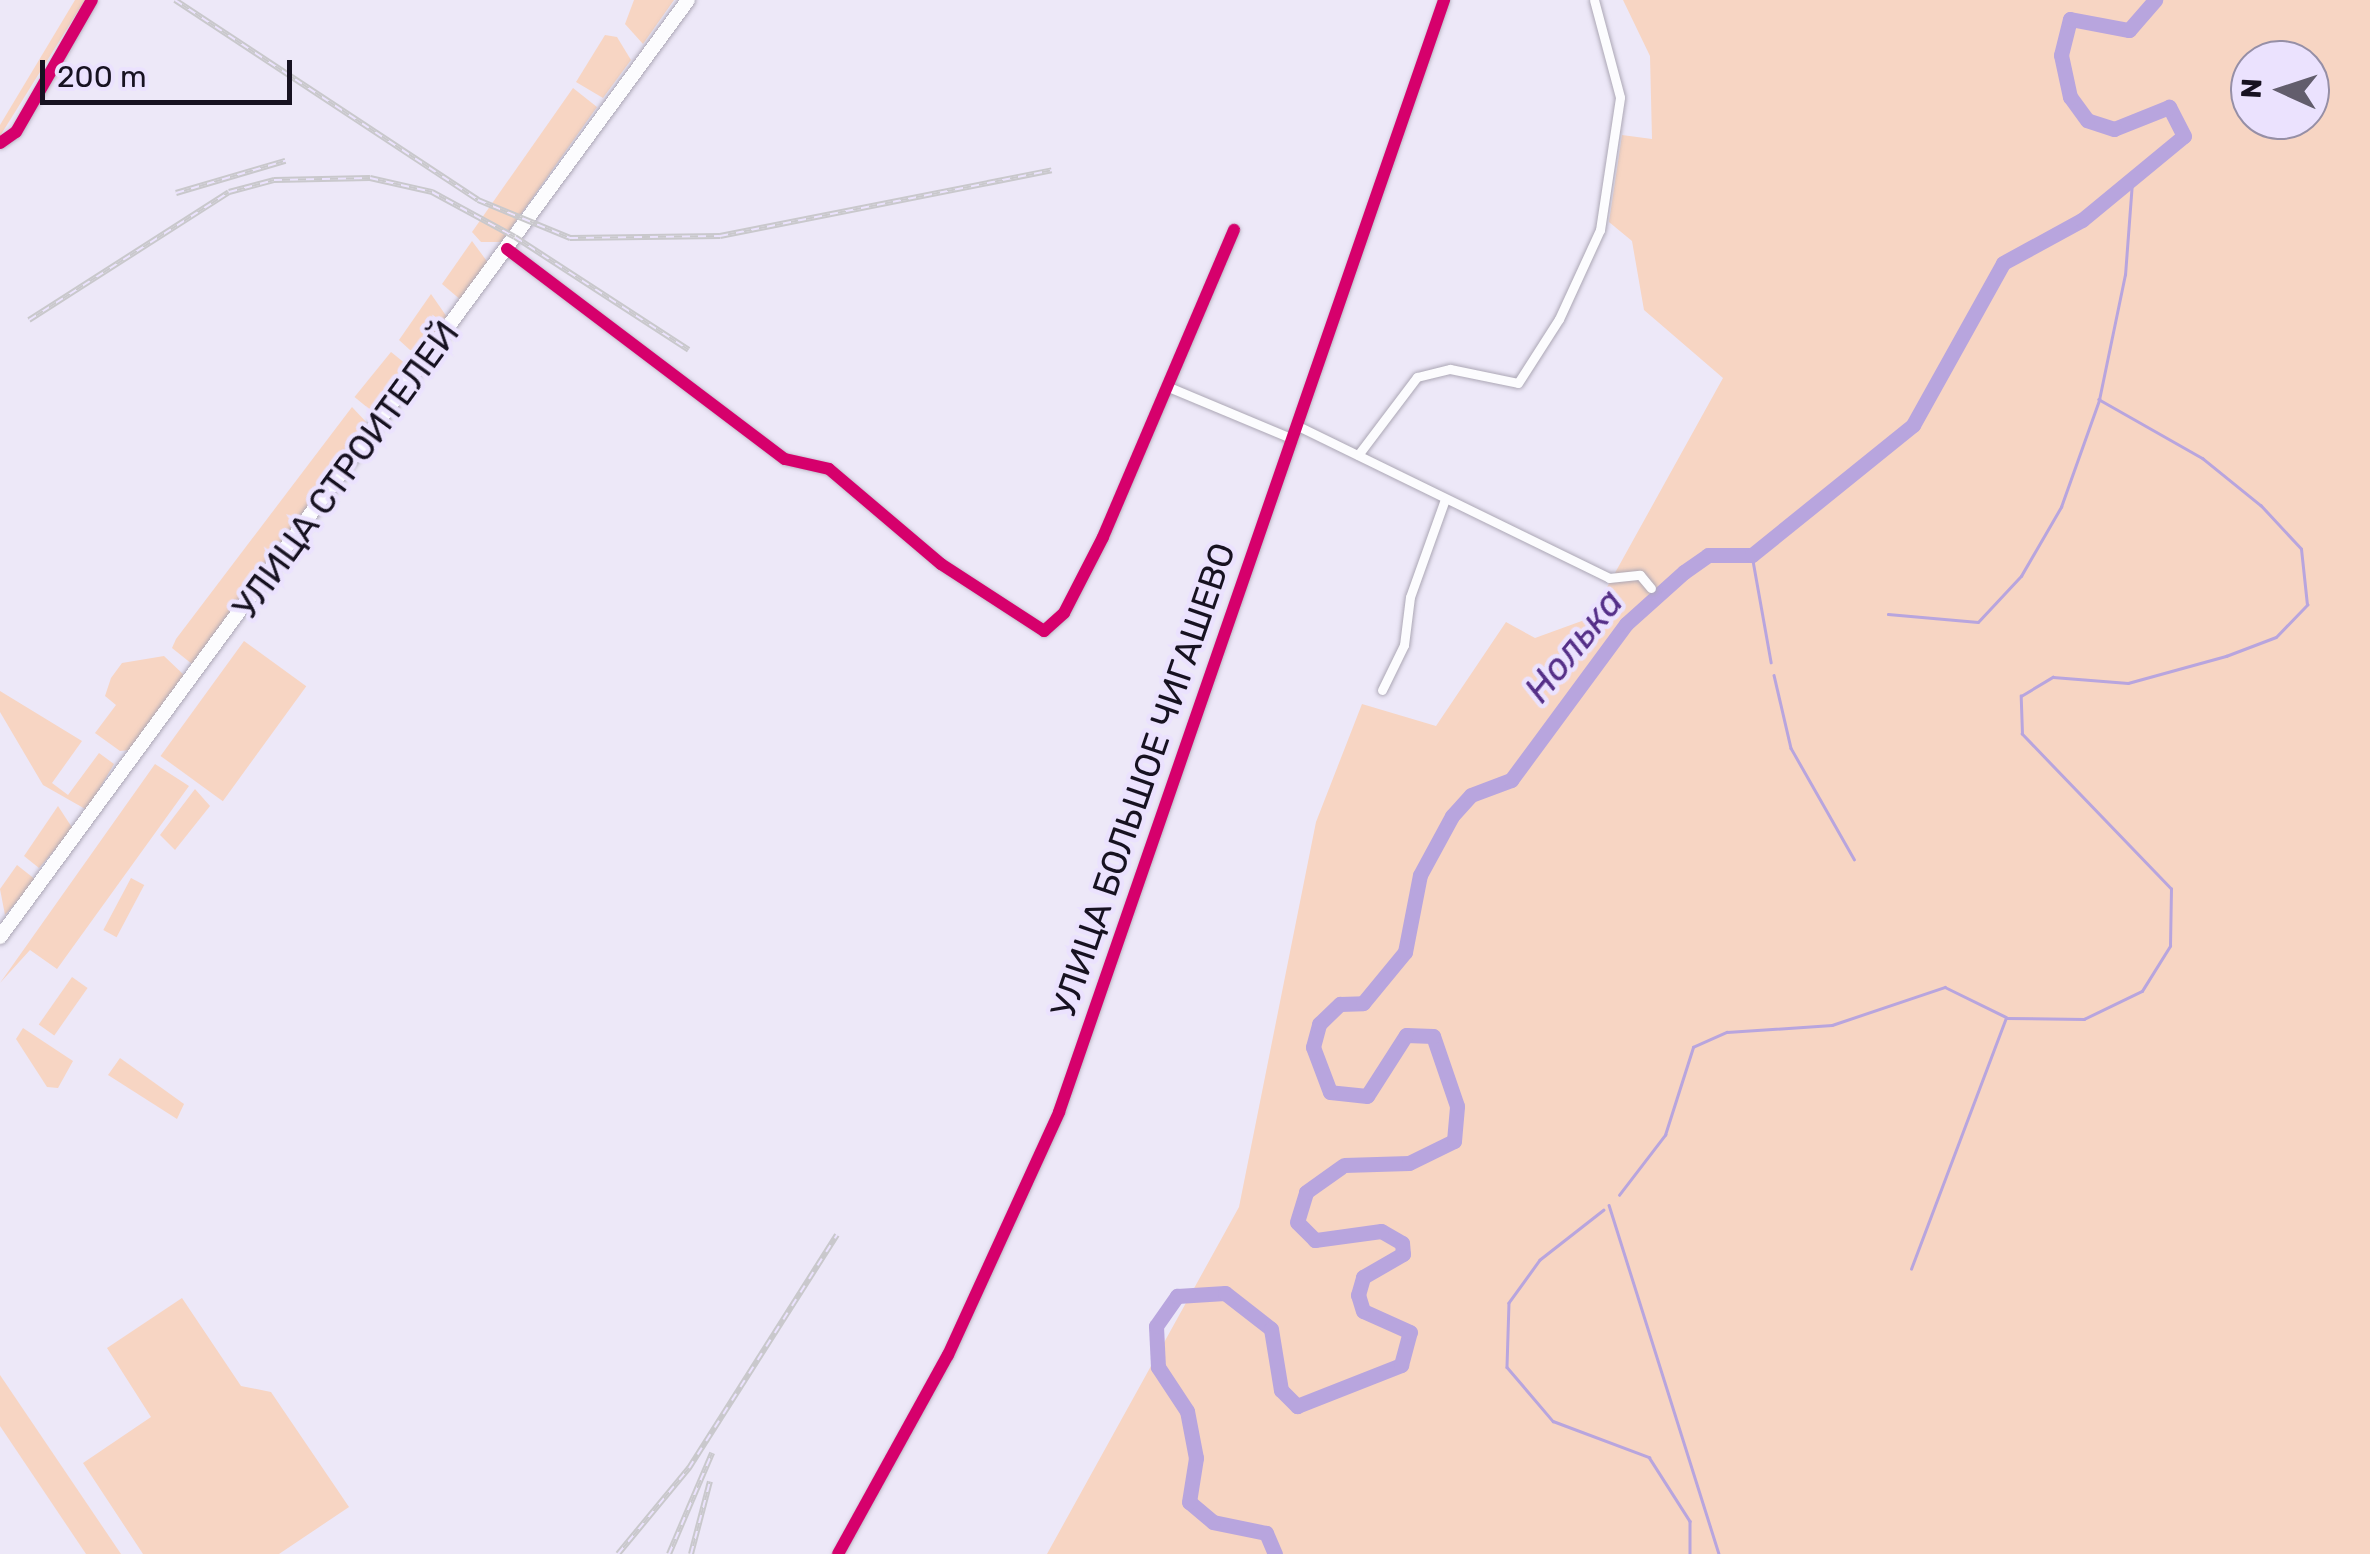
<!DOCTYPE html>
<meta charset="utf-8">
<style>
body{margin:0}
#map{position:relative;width:2370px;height:1554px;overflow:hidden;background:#ede8f8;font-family:Rubik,sans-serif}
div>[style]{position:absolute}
.green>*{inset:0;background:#f7d5c3;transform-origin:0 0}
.stream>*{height:2.5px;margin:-1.25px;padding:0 1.25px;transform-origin:1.25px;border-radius:1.25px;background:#b8a5de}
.river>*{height:15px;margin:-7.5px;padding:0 7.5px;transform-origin:7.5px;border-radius:7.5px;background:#b8a5de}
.roads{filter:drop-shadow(0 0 2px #aca7b5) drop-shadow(0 0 2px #aca7b5)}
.street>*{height:9px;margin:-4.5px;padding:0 4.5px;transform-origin:4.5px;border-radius:4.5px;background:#fcfcfe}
.primary>*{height:14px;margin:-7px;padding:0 7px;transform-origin:7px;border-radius:7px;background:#fcfcfe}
.rail>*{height:6px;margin-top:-3px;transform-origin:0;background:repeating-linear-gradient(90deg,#ebe2fe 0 8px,#c9c8cc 0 16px);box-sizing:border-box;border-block:2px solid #c9c8cc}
.cycleway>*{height:12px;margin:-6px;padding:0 6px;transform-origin:6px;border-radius:6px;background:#d6006c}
span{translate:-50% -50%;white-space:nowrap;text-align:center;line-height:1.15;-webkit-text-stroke:9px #ebe2fe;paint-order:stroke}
.street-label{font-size:35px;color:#171221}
.water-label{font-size:38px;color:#552f88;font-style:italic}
.north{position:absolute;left:2230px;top:40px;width:100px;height:100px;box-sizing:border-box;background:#ebe2fe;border:2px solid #968fa6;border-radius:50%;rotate:273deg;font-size:28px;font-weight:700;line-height:40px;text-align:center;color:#171221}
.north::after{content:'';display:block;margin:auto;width:35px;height:45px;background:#625d6c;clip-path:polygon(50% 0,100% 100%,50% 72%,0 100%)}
.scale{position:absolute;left:40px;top:60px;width:252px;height:45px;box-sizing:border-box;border:5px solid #171221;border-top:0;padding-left:12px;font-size:30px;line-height:35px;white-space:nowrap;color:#171221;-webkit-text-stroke:8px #ebe2fe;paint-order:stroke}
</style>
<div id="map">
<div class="green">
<div style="clip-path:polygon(75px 0,85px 0,0 136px,0 125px)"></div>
<div style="clip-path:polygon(634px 0,674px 0,643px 44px,625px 24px)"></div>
<div style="clip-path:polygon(evenodd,1623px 0,2370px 0,2370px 1554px,1047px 1554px,1239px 1207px,1316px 822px,1362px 704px,1436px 726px,1506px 622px,1535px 638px,1590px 618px,1723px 378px,1644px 310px,1632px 241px,1609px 222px,1622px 135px,1652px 139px,1650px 56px,1623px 0,2250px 60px,2310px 60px,2310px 120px,2250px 120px,2250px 60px)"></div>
<div style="clip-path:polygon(605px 35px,617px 37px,631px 60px,603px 98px,576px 82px)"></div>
<div style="clip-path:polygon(573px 88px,597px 107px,501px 242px,481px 242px,472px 232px)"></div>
<div style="clip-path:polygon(472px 241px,489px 264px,462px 301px,442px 284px)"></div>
<div style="clip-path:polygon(431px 294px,447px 317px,423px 351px,410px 350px,399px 340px)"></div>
<div style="left:391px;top:352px;width:26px;height:58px;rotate:39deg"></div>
<div style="clip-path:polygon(352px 407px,368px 424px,192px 664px,172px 648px,176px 639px)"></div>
<div style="left:244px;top:641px;width:77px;height:142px;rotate:36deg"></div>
<div style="clip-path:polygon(164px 656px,184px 675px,131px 750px,120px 751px,95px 733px,116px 705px,105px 696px,111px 678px,122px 663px)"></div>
<div style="clip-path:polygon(0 691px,82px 741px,52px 783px,68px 795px,99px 753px,114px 764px,87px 810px,43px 785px,0 712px)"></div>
<div style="clip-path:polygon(155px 764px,189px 786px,57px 969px,30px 950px,0 983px)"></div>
<div style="clip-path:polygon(195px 789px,210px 806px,175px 850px,160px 835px)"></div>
<div style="clip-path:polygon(58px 806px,73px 829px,39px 868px,24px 856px)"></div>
<div style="clip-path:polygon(17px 865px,36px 880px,5px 915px,0 889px)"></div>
<div style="left:131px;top:878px;width:15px;height:59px;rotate:28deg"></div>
<div style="left:72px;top:977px;width:19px;height:58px;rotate:35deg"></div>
<div style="clip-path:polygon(23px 1028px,73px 1061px,58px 1088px,47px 1087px,16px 1039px)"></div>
<div style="clip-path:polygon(120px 1058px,184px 1104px,177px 1119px,108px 1075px)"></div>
<div style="clip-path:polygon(182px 1298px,241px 1386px,271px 1392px,349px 1507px,279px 1554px,143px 1554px,83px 1463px,151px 1417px,107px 1348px)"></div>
<div style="clip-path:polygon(0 1375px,121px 1554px,86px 1554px,0 1426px)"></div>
</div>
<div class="stream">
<div style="left:1752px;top:555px;width:109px;rotate:79.9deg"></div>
<div style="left:1888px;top:614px;width:90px;rotate:5.1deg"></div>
<div style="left:1978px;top:622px;width:63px;rotate:-46.9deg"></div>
<div style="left:2021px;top:576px;width:80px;rotate:-59.9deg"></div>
<div style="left:2061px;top:507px;width:114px;rotate:-70.4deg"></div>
<div style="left:2099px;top:400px;width:128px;rotate:-78.3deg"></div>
<div style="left:2125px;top:275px;width:93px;rotate:-85.7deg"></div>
<div style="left:1774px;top:675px;width:75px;rotate:76.9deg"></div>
<div style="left:1791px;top:748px;width:128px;rotate:60.4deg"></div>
<div style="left:1619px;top:1195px;width:76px;rotate:-52.5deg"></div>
<div style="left:1665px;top:1135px;width:92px;rotate:-72.3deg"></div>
<div style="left:1693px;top:1047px;width:37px;rotate:-24deg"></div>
<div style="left:1727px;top:1032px;width:105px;rotate:-3.8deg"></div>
<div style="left:1832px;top:1025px;width:119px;rotate:-18.6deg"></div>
<div style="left:1945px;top:987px;width:68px;rotate:26.2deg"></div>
<div style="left:1609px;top:1205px;width:366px;rotate:72.5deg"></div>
<div style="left:1604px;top:1210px;width:81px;rotate:142deg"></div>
<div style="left:1540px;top:1260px;width:53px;rotate:125.8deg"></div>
<div style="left:1509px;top:1303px;width:64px;rotate:91.8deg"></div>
<div style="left:1507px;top:1367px;width:71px;rotate:49.6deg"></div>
<div style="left:1553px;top:1421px;width:103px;rotate:20.6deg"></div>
<div style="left:1649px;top:1457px;width:76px;rotate:57.4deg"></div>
<div style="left:1690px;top:1521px;width:33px;rotate:90deg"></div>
<div style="left:1911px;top:1269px;width:268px;rotate:-69.3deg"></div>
<div style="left:2006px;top:1018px;width:78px;rotate:0.7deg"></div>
<div style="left:2084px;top:1019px;width:64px;rotate:-25.8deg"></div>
<div style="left:2142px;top:991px;width:53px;rotate:-58.1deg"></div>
<div style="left:2170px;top:946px;width:57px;rotate:-89deg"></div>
<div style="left:2171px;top:889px;width:215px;rotate:-133.9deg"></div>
<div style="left:2022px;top:734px;width:38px;rotate:-92deg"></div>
<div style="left:2021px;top:696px;width:37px;rotate:-31deg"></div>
<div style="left:2053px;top:677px;width:75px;rotate:4.6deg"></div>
<div style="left:2128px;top:683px;width:102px;rotate:-15.4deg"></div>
<div style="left:2226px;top:656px;width:53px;rotate:-20.8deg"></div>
<div style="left:2276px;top:637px;width:45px;rotate:-45.9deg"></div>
<div style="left:2307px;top:605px;width:56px;rotate:-96.1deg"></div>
<div style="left:2301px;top:549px;width:59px;rotate:-132.9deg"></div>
<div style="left:2261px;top:506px;width:75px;rotate:-141deg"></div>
<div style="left:2203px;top:459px;width:120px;rotate:-150.4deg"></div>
</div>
<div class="river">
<div style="left:1344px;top:1165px;width:65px;rotate:-1.8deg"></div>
<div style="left:1409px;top:1163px;width:50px;rotate:-26.1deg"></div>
<div style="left:1454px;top:1141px;width:35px;rotate:-85deg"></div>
<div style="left:1457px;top:1106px;width:74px;rotate:-108.9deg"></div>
<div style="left:1433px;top:1036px;width:27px;rotate:-178deg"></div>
<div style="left:1406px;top:1035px;width:72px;rotate:122.6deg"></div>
<div style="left:1367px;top:1096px;width:37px;rotate:-174deg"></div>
<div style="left:1330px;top:1092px;width:48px;rotate:-110.7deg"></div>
<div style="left:1313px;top:1047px;width:24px;rotate:-75deg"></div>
<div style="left:1319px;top:1024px;width:29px;rotate:-44deg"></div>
<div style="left:1340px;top:1004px;width:23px;rotate:-2deg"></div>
<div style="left:1363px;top:1003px;width:66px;rotate:-50.5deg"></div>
<div style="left:1405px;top:952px;width:78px;rotate:-79deg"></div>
<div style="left:1420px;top:875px;width:67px;rotate:-61.5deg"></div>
<div style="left:1452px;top:816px;width:28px;rotate:-48deg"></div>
<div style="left:1471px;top:795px;width:43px;rotate:-20.6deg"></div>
<div style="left:1511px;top:780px;width:194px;rotate:-53.6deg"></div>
<div style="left:1626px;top:624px;width:78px;rotate:-41.9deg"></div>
<div style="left:1684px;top:572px;width:29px;rotate:-35deg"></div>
<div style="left:1708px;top:555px;width:44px"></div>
<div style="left:1752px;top:555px;width:207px;rotate:-38.9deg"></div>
<div style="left:1913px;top:425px;width:185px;rotate:-60.9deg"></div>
<div style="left:2003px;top:263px;width:90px;rotate:-28.6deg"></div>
<div style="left:2082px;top:220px;width:132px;rotate:-39.5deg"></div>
<div style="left:2184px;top:136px;width:33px;rotate:-117deg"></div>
<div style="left:2169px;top:107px;width:59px;rotate:158.2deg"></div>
<div style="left:2114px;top:129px;width:28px;rotate:-162deg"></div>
<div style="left:2087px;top:120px;width:29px;rotate:-126deg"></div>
<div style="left:2070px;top:97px;width:43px;rotate:-102.1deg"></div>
<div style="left:2061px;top:55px;width:37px;rotate:-76deg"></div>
<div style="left:2070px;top:19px;width:60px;rotate:10.6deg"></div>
<div style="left:2129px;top:30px;width:40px;rotate:-49deg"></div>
<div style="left:1275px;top:1554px;width:23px;rotate:-113deg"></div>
<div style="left:1266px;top:1533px;width:54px;rotate:-168.3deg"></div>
<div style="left:1213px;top:1522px;width:31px;rotate:-140deg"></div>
<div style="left:1189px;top:1502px;width:45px;rotate:-81deg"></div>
<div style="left:1196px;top:1458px;width:48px;rotate:-100.8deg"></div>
<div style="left:1187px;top:1411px;width:53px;rotate:-123.4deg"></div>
<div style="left:1158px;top:1367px;width:41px;rotate:-92.8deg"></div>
<div style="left:1156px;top:1326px;width:37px;rotate:-55deg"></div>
<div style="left:1177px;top:1296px;width:48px;rotate:-3.6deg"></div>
<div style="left:1225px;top:1293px;width:58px;rotate:38deg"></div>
<div style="left:1271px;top:1329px;width:62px;rotate:80.7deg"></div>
<div style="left:1281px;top:1390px;width:23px;rotate:45deg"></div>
<div style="left:1297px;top:1406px;width:112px;rotate:-21.5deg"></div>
<div style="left:1401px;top:1365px;width:34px;rotate:-75deg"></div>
<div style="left:1410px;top:1332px;width:51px;rotate:-155.9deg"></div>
<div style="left:1363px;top:1311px;width:17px;rotate:-107deg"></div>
<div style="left:1358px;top:1295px;width:19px;rotate:-74deg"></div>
<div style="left:1363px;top:1277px;width:46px;rotate:-29.9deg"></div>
<div style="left:1403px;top:1254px;width:11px;rotate:-95deg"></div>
<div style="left:1402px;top:1243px;width:24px;rotate:-150deg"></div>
<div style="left:1381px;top:1231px;width:67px;rotate:172.2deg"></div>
<div style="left:1315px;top:1240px;width:25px;rotate:-135deg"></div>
<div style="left:1297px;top:1222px;width:31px;rotate:-73deg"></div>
<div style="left:1306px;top:1192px;width:43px;rotate:-35.5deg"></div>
</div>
<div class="roads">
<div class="street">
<div style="left:0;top:143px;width:19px;rotate:-35deg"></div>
<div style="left:16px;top:132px;width:152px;rotate:-60.1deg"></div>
<div style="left:507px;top:249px;width:348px;rotate:37.1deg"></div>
<div style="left:785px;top:459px;width:45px;rotate:12.8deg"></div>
<div style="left:829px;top:469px;width:147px;rotate:40.3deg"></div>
<div style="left:941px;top:564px;width:123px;rotate:33deg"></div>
<div style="left:1044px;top:631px;width:27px;rotate:-42deg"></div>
<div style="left:1064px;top:613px;width:85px;rotate:-62.8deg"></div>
<div style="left:1103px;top:537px;width:334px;rotate:-66.9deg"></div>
<div style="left:1171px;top:388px;width:132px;rotate:22.7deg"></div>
<div style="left:1298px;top:426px;width:346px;rotate:26deg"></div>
<div style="left:1609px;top:578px;width:31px;rotate:-6deg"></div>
<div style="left:1640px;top:575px;width:17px;rotate:50deg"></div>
<div style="left:1358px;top:455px;width:98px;rotate:-52.9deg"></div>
<div style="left:1417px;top:377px;width:34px;rotate:-14deg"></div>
<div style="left:1450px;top:369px;width:69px;rotate:11.6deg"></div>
<div style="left:1518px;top:383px;width:76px;rotate:-57.4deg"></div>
<div style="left:1559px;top:319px;width:98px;rotate:-65.3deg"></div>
<div style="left:1600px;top:230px;width:134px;rotate:-81.4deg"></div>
<div style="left:1620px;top:97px;width:100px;rotate:-105deg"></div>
<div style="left:1382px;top:690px;width:50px;rotate:-63.9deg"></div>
<div style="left:1404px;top:645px;width:48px;rotate:-82.9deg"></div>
<div style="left:1410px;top:597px;width:104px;rotate:-70.3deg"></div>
<div style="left:838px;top:1554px;width:227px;rotate:-61.1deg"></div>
<div style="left:948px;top:1355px;width:267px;rotate:-65.4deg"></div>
<div style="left:1059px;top:1112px;width:1177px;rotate:-70.9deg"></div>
</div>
<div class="primary">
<div style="left:0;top:937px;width:1162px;rotate:-53.71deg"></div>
</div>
</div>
<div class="rail">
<div style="left:175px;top:0;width:363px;rotate:33.4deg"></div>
<div style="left:478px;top:200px;width:100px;rotate:22.4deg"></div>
<div style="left:570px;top:238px;width:150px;rotate:-0.8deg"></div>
<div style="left:720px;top:236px;width:338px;rotate:-11.2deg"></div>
<div style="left:176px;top:193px;width:114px;rotate:-16.4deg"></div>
<div style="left:29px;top:320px;width:237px;rotate:-32.6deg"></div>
<div style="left:229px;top:192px;width:47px;rotate:-14.9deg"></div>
<div style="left:274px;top:180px;width:96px;rotate:-1.2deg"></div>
<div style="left:370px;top:178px;width:64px;rotate:12.7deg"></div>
<div style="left:432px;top:192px;width:94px;rotate:28.5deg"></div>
<div style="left:515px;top:237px;width:207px;rotate:33deg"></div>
<div style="left:618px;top:1554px;width:112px;rotate:-50.5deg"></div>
<div style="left:689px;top:1468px;width:276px;rotate:-57.6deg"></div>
<div style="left:669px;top:1554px;width:110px;rotate:-66.9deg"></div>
<div style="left:691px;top:1554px;width:75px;rotate:-75.4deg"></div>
</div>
<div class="cycleway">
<div style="left:0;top:143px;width:19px;rotate:-35deg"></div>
<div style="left:16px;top:132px;width:152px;rotate:-60.1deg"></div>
<div style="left:507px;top:249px;width:348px;rotate:37.1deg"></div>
<div style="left:785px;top:459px;width:45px;rotate:12.8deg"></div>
<div style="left:829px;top:469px;width:147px;rotate:40.3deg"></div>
<div style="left:941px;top:564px;width:123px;rotate:33deg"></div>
<div style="left:1044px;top:631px;width:27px;rotate:-42deg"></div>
<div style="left:1064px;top:613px;width:85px;rotate:-62.8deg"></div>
<div style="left:1103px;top:537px;width:334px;rotate:-66.9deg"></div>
<div style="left:838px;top:1554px;width:227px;rotate:-61.1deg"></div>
<div style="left:948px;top:1355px;width:267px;rotate:-65.4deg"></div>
<div style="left:1059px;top:1112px;width:1177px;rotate:-70.9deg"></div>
</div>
<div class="street-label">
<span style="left:346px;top:470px;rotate:-54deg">УЛИЦА СТРОИТЕЛЕЙ</span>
<span style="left:1143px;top:780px;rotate:-71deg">УЛИЦА БОЛЬШОЕ ЧИГАШЕВО</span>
</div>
<div class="water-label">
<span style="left:1574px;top:646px;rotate:-51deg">Нолька</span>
</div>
<div class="north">N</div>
<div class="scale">200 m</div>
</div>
